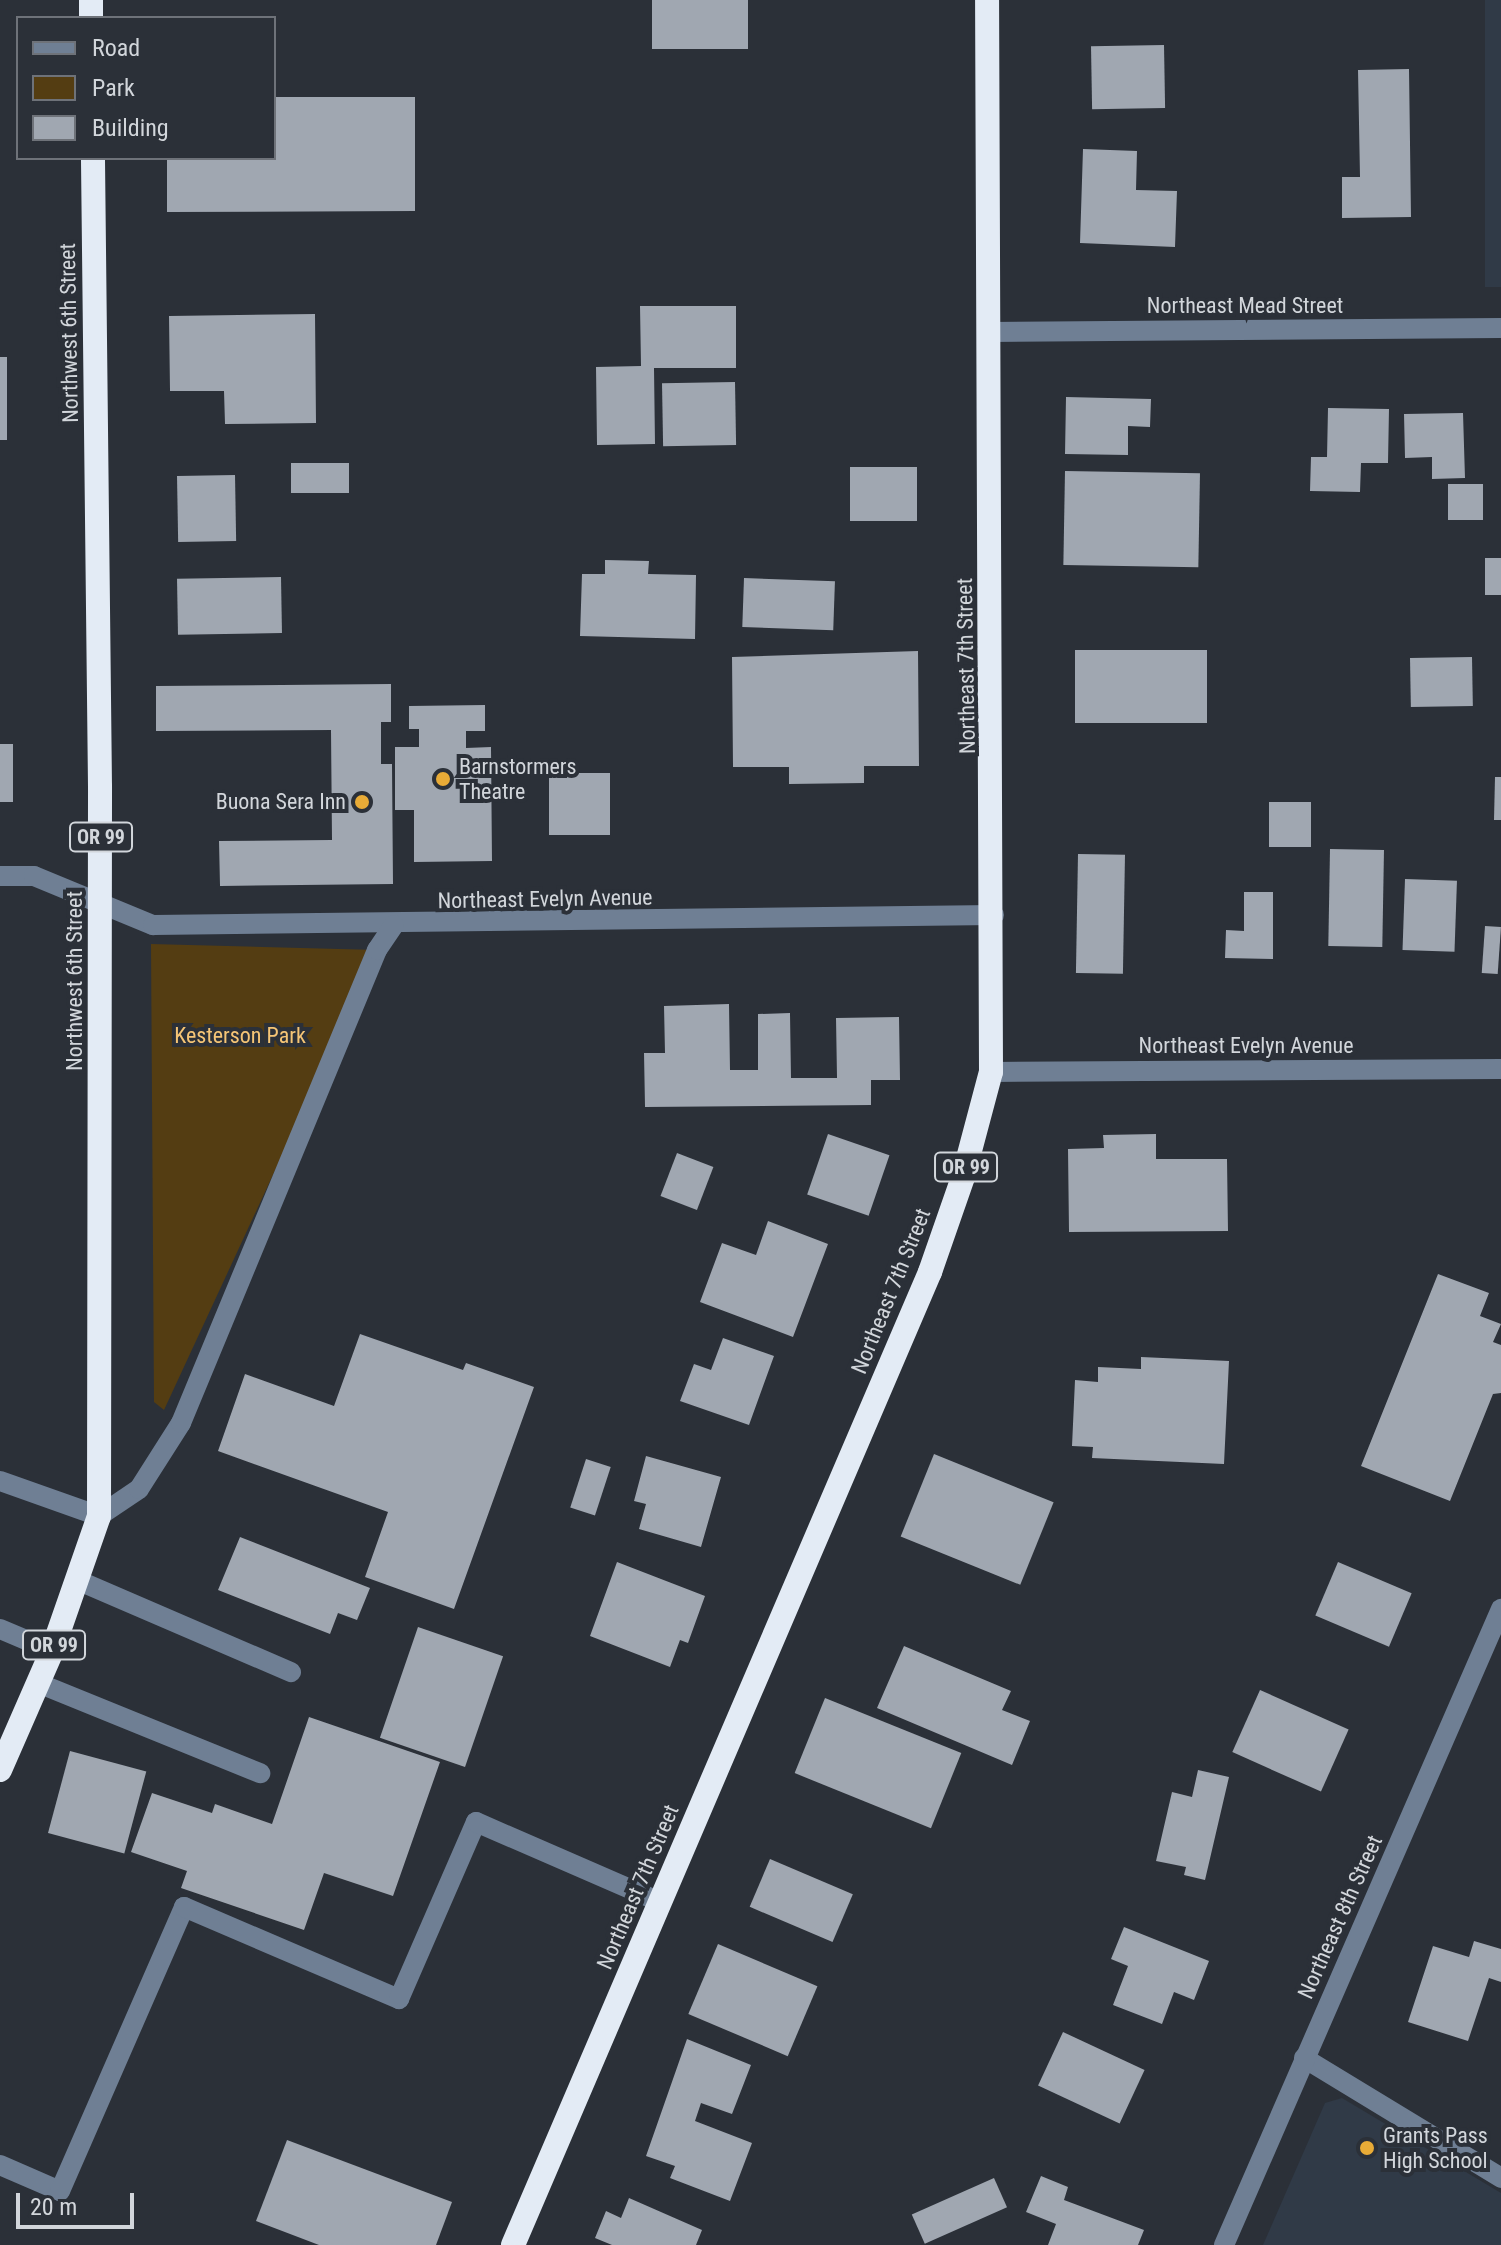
<!DOCTYPE html>
<style>
body{margin:0}
#map{position:relative;width:1501px;height:2245px;overflow:hidden;background:#2b3038;font-family:"Roboto Condensed",sans-serif}
div>[style]{position:absolute}
.built>*{inset:0;background:#303a47;transform-origin:0 0}
.green>*{inset:0;background:#543d12}
.building>*{inset:0;background:#a0a7b1;transform-origin:0 0}
.minor>*{height:20px;margin:-10px;padding:0 10px;transform-origin:10px;border-radius:10px;background:#6f7f94}
.highway>*{height:24px;margin:-12px;padding:0 12px;transform-origin:12px;border-radius:12px;background:#e3ebf5}
.dots>*{width:22px;height:22px;translate:-50% -50%;box-sizing:border-box;border:4px solid #2b3038;border-radius:50%}
span{translate:-50% -50%;white-space:nowrap;text-align:center;line-height:1.15;-webkit-text-stroke:8px #2b3038;paint-order:stroke}
.shield-label span{padding:2px 6px;background:#2b3038;border:2px solid;border-radius:6px;-webkit-text-stroke-width:0}
.shield-label{font-size:20px;color:#d2d6db;font-weight:700}
.street-label{font-size:22px;color:#d2d6db}
.poi-label{font-size:22px;color:#d2d6db}
.left{translate:0 -50%;text-align:left}
.right{translate:-100% -50%;text-align:right}
.park-label{font-size:22px;color:#f5c576}
.legend{position:absolute;left:16px;top:16px;width:260px;height:144px;box-sizing:border-box;background:#2b3038;border:2px solid #6e7279;margin:0;padding:10px 14px;list-style:none;font-size:24px;color:#d2d6db}
.legend li{display:flex;align-items:center;gap:16px;height:40px}
.legend b{width:40px;border:2px solid #6e7279}
.scale{position:absolute;left:16px;top:2193px;width:118px;height:36px;box-sizing:border-box;border:4px solid #d2d6db;border-top:0;padding-left:10px;font-size:24px;line-height:28px;white-space:nowrap;color:#d2d6db;-webkit-text-stroke:6px #2b3038;paint-order:stroke}
</style>
<div id="map">
<div class="built">
<div style="left:1485px;top:0;width:16px;height:287px"></div>
<div style="clip-path:polygon(1342px 2098px,1501px 2193px,1501px 2245px,1263px 2245px,1325px 2103px)"></div>
</div>
<div class="green">
<div style="clip-path:polygon(151px 944px,377px 950px,164px 1410px,154px 1402px)"></div>
</div>
<div class="building">
<div style="left:652px;top:0;width:96px;height:49px"></div>
<div style="left:1164px;top:45px;width:63px;height:73px;rotate:89deg"></div>
<div style="clip-path:polygon(1409px 69px,1411px 217px,1342px 218px,1342px 177px,1360px 177px,1358px 70px)"></div>
<div style="clip-path:polygon(274px 97px,415px 97px,415px 211px,167px 212px,167px 158px,274px 158px)"></div>
<div style="clip-path:polygon(1083px 149px,1137px 151px,1136px 190px,1177px 191px,1175px 247px,1080px 243px)"></div>
<div style="clip-path:polygon(640px 306px,736px 306px,736px 368px,654px 368px,655px 444px,597px 445px,596px 367px,641px 366px)"></div>
<div style="clip-path:polygon(315px 314px,316px 423px,225px 424px,224px 391px,170px 391px,169px 316px)"></div>
<div style="left:0;top:357px;width:7px;height:83px"></div>
<div style="left:735px;top:382px;width:63px;height:73px;rotate:89deg"></div>
<div style="clip-path:polygon(1066px 397px,1151px 399px,1150px 427px,1128px 426px,1128px 455px,1065px 454px)"></div>
<div style="clip-path:polygon(1328px 408px,1389px 409px,1388px 463px,1361px 463px,1360px 492px,1310px 491px,1311px 457px,1327px 457px)"></div>
<div style="clip-path:polygon(1463px 413px,1465px 478px,1432px 479px,1432px 457px,1405px 458px,1404px 414px)"></div>
<div style="left:291px;top:463px;width:58px;height:30px"></div>
<div style="left:850px;top:467px;width:67px;height:54px"></div>
<div style="left:1065px;top:471px;width:135px;height:94px;rotate:1deg"></div>
<div style="left:235px;top:475px;width:66px;height:58px;rotate:89deg"></div>
<div style="left:1448px;top:484px;width:35px;height:36px"></div>
<div style="left:1485px;top:558px;width:16px;height:37px"></div>
<div style="clip-path:polygon(605px 560px,649px 561px,648px 574px,696px 575px,695px 639px,580px 636px,582px 574px,605px 574px)"></div>
<div style="left:281px;top:577px;width:56px;height:104px;rotate:89deg"></div>
<div style="left:744px;top:578px;width:91px;height:49px;rotate:2deg"></div>
<div style="left:1075px;top:650px;width:132px;height:73px"></div>
<div style="clip-path:polygon(918px 651px,919px 766px,864px 766px,864px 783px,789px 784px,789px 767px,733px 767px,732px 657px)"></div>
<div style="left:1472px;top:657px;width:49px;height:62px;rotate:89deg"></div>
<div style="clip-path:polygon(391px 684px,391px 722px,381px 722px,381px 764px,392px 764px,393px 884px,220px 886px,219px 841px,332px 840px,331px 730px,156px 731px,156px 686px)"></div>
<div style="clip-path:polygon(485px 705px,485px 731px,466px 731px,466px 748px,491px 747px,492px 861px,414px 862px,414px 810px,395px 810px,395px 747px,419px 747px,419px 729px,409px 729px,409px 706px)"></div>
<div style="left:0;top:744px;width:13px;height:58px"></div>
<div style="left:549px;top:773px;width:61px;height:62px"></div>
<div style="clip-path:polygon(1495px 777px,1501px 777px,1501px 820px,1494px 820px)"></div>
<div style="left:1269px;top:802px;width:42px;height:45px"></div>
<div style="left:1330px;top:849px;width:54px;height:97px;rotate:1deg"></div>
<div style="left:1078px;top:854px;width:47px;height:119px;rotate:1deg"></div>
<div style="left:1405px;top:879px;width:52px;height:71px;rotate:2deg"></div>
<div style="clip-path:polygon(1244px 892px,1273px 892px,1273px 959px,1225px 958px,1226px 930px,1244px 931px)"></div>
<div style="left:1485px;top:926px;width:16px;height:47px;rotate:4deg"></div>
<div style="clip-path:polygon(729px 1004px,730px 1070px,758px 1070px,758px 1014px,790px 1013px,791px 1078px,837px 1078px,836px 1018px,899px 1017px,900px 1080px,871px 1080px,871px 1105px,645px 1107px,644px 1053px,665px 1053px,664px 1006px)"></div>
<div style="left:828px;top:1134px;width:65px;height:64px;rotate:19deg"></div>
<div style="clip-path:polygon(1156px 1134px,1156px 1159px,1227px 1159px,1228px 1231px,1069px 1232px,1068px 1149px,1104px 1148px,1103px 1135px)"></div>
<div style="left:677px;top:1153px;width:39px;height:46px;rotate:21deg"></div>
<div style="clip-path:polygon(768px 1221px,828px 1244px,793px 1337px,700px 1302px,722px 1243px,756px 1255px)"></div>
<div style="clip-path:polygon(1438px 1274px,1489px 1293px,1480px 1316px,1501px 1324px,1493px 1342px,1501px 1345px,1501px 1393px,1493px 1394px,1450px 1501px,1361px 1466px)"></div>
<div style="clip-path:polygon(360px 1334px,463px 1370px,466px 1363px,534px 1387px,454px 1609px,365px 1577px,388px 1512px,218px 1451px,245px 1374px,334px 1406px)"></div>
<div style="clip-path:polygon(723px 1338px,774px 1356px,749px 1425px,680px 1401px,694px 1364px,711px 1370px)"></div>
<div style="clip-path:polygon(1141px 1357px,1229px 1361px,1224px 1464px,1092px 1458px,1093px 1447px,1072px 1446px,1075px 1380px,1098px 1382px,1098px 1367px,1141px 1369px)"></div>
<div style="left:934px;top:1454px;width:129px;height:89px;rotate:22deg"></div>
<div style="clip-path:polygon(646px 1456px,721px 1477px,701px 1547px,639px 1529px,646px 1504px,634px 1501px)"></div>
<div style="left:586px;top:1459px;width:26px;height:51px;rotate:18deg"></div>
<div style="clip-path:polygon(240px 1537px,370px 1588px,357px 1620px,338px 1613px,330px 1634px,218px 1590px)"></div>
<div style="clip-path:polygon(617px 1562px,705px 1596px,688px 1643px,680px 1640px,670px 1667px,590px 1636px)"></div>
<div style="left:1338px;top:1562px;width:80px;height:58px;rotate:23deg"></div>
<div style="left:418px;top:1627px;width:90px;height:117px;rotate:19deg"></div>
<div style="clip-path:polygon(904px 1646px,1011px 1691px,1002px 1710px,1030px 1721px,1012px 1765px,877px 1708px)"></div>
<div style="left:1260px;top:1690px;width:97px;height:68px;rotate:24deg"></div>
<div style="left:825px;top:1698px;width:147px;height:81px;rotate:22deg"></div>
<div style="clip-path:polygon(309px 1717px,440px 1762px,393px 1896px,324px 1873px,304px 1930px,181px 1888px,187px 1871px,131px 1852px,152px 1793px,212px 1813px,215px 1804px,272px 1824px)"></div>
<div style="left:70px;top:1751px;width:79px;height:85px;rotate:15deg"></div>
<div style="clip-path:polygon(1198px 1770px,1229px 1777px,1205px 1880px,1184px 1875px,1186px 1867px,1156px 1861px,1172px 1792px,1192px 1797px)"></div>
<div style="left:770px;top:1859px;width:90px;height:52px;rotate:23deg"></div>
<div style="clip-path:polygon(1124px 1927px,1209px 1961px,1194px 2000px,1174px 1992px,1162px 2024px,1113px 2005px,1128px 1966px,1111px 1959px)"></div>
<div style="clip-path:polygon(1474px 1941px,1501px 1949px,1501px 1982px,1489px 1978px,1468px 2041px,1408px 2022px,1433px 1946px,1469px 1957px)"></div>
<div style="left:718px;top:1944px;width:108px;height:76px;rotate:23deg"></div>
<div style="left:1063px;top:2032px;width:90px;height:59px;rotate:25deg"></div>
<div style="clip-path:polygon(687px 2039px,751px 2065px,732px 2114px,701px 2103px,695px 2121px,752px 2143px,730px 2201px,670px 2178px,675px 2166px,646px 2156px)"></div>
<div style="clip-path:polygon(287px 2140px,452px 2202px,436px 2245px,319px 2245px,256px 2221px)"></div>
<div style="clip-path:polygon(1041px 2176px,1068px 2187px,1064px 2200px,1144px 2230px,1138px 2245px,1048px 2245px,1056px 2224px,1026px 2212px)"></div>
<div style="left:994px;top:2178px;width:32px;height:90px;rotate:66deg"></div>
<div style="clip-path:polygon(629px 2198px,702px 2230px,696px 2245px,612px 2245px,595px 2238px,606px 2211px,621px 2218px)"></div>
</div>
<div class="minor">
<div style="left:989px;top:332px;width:512px;rotate:-0.45deg"></div>
<div style="left:0;top:876px;width:34px"></div>
<div style="left:34px;top:876px;width:129px;rotate:22.4deg"></div>
<div style="left:153px;top:925px;width:841px;rotate:-0.68deg"></div>
<div style="left:991px;top:1072px;width:510px;rotate:-0.34deg"></div>
<div style="left:0;top:1481px;width:105px;rotate:19.5deg"></div>
<div style="left:99px;top:1516px;width:48px;rotate:-34deg"></div>
<div style="left:139px;top:1489px;width:78px;rotate:-57.5deg"></div>
<div style="left:181px;top:1423px;width:512px;rotate:-67.49deg"></div>
<div style="left:377px;top:950px;width:30px;rotate:-56deg"></div>
<div style="left:77px;top:1580px;width:233px;rotate:23.3deg"></div>
<div style="left:0;top:1629px;width:56px;rotate:22.9deg"></div>
<div style="left:38px;top:1683px;width:240px;rotate:22.1deg"></div>
<div style="left:1304px;top:2058px;width:231px;rotate:31.3deg"></div>
<div style="left:0;top:2165px;width:65px;rotate:23.4deg"></div>
<div style="left:60px;top:2191px;width:310px;rotate:-66.4deg"></div>
<div style="left:184px;top:1907px;width:234px;rotate:23.2deg"></div>
<div style="left:399px;top:1999px;width:193px;rotate:-66.5deg"></div>
<div style="left:476px;top:1822px;width:201px;rotate:23.5deg"></div>
<div style="left:1224px;top:2245px;width:694px;rotate:-66.47deg"></div>
</div>
<div class="highway">
<div style="left:91px;top:0;width:18px;rotate:90deg"></div>
<div style="left:0;top:1770px;width:130px;rotate:-66.4deg"></div>
<div style="left:52px;top:1651px;width:143px;rotate:-70.8deg"></div>
<div style="left:99px;top:1516px;width:729px;rotate:-89.92deg"></div>
<div style="left:100px;top:787px;width:629px;rotate:-90.64deg"></div>
<div style="left:513px;top:2245px;width:1059px;rotate:-66.8deg"></div>
<div style="left:930px;top:1272px;width:101px;rotate:-70.8deg"></div>
<div style="left:963px;top:1177px;width:109px;rotate:-75.1deg"></div>
<div style="left:991px;top:1072px;width:1072px;rotate:-90.21deg"></div>
</div>
<div class="dots">
<div style="left:443px;top:779px;background:#e8ab37"></div>
<div style="left:362px;top:802px;background:#e8ab37"></div>
<div style="left:1367px;top:2148px;background:#e8ab37"></div>
</div>
<div class="shield-label">
<span style="left:101px;top:837px">OR 99</span>
<span style="left:966px;top:1167px">OR 99</span>
<span style="left:54px;top:1645px">OR 99</span>
</div>
<div class="street-label">
<span style="left:1245px;top:306px">Northeast Mead Street</span>
<span style="left:69px;top:333px;rotate:-91deg">Northwest 6th Street</span>
<span style="left:966px;top:666px;rotate:-91deg">Northeast 7th Street</span>
<span style="left:545px;top:899px;rotate:-1deg">Northeast Evelyn Avenue</span>
<span style="left:75px;top:981px;rotate:-90deg">Northwest 6th Street</span>
<span style="left:1246px;top:1046px">Northeast Evelyn Avenue</span>
<span style="left:891px;top:1291px;rotate:-68deg">Northeast 7th Street</span>
<span style="left:638px;top:1887px;rotate:-67deg">Northeast 7th Street</span>
<span style="left:1340px;top:1917px;rotate:-66deg">Northeast 8th Street</span>
</div>
<div class="poi-label">
<span class="left" style="left:459px;top:779px">Barnstormers<br>Theatre</span>
<span class="right" style="left:346px;top:802px">Buona Sera Inn</span>
<span class="left" style="left:1383px;top:2148px">Grants Pass<br>High School</span>
</div>
<div class="park-label">
<span style="left:240px;top:1036px">Kesterson Park</span>
</div>
<ul class="legend">
<li><b style="height:10px;background:#6f7f94"></b>Road</li>
<li><b style="height:22px;background:#543d12"></b>Park</li>
<li><b style="height:22px;background:#a0a7b1"></b>Building</li>
</ul>
<div class="scale">20 m</div>
</div>
